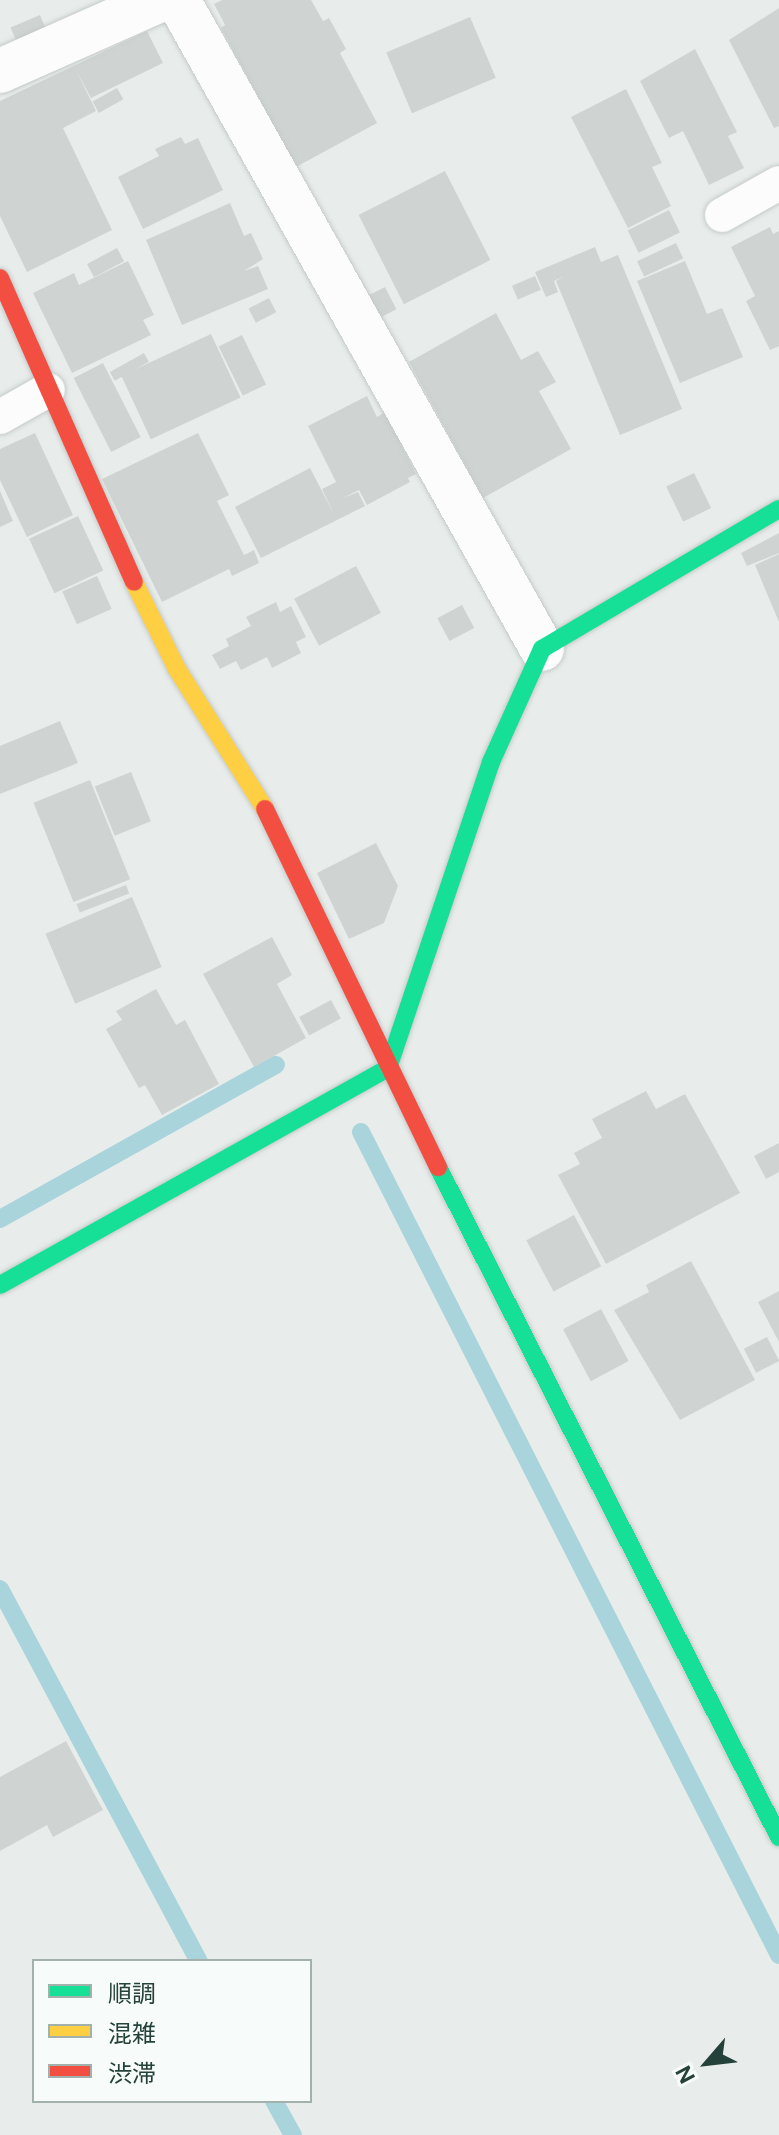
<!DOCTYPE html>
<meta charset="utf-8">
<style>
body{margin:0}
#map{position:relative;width:779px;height:2135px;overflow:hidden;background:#e8edeb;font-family:"DM Sans","Noto Sans JP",sans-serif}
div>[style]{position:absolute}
.stream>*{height:18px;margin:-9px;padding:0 9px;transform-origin:9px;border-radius:9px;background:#a9d4db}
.building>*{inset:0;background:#cfd4d2;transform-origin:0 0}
.roads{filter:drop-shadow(0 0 2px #c5cac8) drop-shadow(0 0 2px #c5cac8)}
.lane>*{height:34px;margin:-17px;padding:0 17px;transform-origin:17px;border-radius:17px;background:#fcfcfc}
.street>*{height:44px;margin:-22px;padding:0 22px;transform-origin:22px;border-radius:22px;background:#fcfcfc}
.fast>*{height:18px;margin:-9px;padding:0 9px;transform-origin:9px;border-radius:9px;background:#16e098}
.slow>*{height:18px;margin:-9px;padding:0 9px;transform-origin:9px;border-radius:9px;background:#ffcf43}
.jam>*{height:18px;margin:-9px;padding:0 9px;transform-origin:9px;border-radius:9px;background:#f24e42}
span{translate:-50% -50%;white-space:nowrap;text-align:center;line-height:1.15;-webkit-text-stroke:8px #f7fbf9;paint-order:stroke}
.legend{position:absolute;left:32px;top:1959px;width:280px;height:144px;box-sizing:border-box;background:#f7fbf9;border:2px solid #a3b1ad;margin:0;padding:10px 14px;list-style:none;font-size:24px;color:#24423a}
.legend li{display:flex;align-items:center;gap:16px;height:40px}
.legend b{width:40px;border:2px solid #a3b1ad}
.north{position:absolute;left:667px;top:2023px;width:80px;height:80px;-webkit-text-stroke:6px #f7fbf9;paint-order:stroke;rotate:242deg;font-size:22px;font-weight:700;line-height:32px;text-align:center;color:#24423a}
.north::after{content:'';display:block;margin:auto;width:28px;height:36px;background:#24423a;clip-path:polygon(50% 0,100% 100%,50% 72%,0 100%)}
</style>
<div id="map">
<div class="stream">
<div style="left:361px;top:1132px;width:923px;rotate:63.07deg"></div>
<div style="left:0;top:1219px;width:316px;rotate:-29.2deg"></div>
<div style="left:0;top:1589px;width:422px;rotate:61.9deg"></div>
<div style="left:274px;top:2101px;width:39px;rotate:61deg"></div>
</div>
<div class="building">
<div style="clip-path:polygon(222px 0,311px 0,323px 21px,329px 18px,346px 49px,340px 53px,377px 123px,296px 167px,221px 28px,225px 25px,214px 4px)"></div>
<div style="clip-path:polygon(779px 8px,779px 126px,774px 128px,729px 40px)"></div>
<div style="left:40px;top:15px;width:15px;height:32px;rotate:67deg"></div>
<div style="left:470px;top:17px;width:66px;height:91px;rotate:67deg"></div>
<div style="clip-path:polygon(147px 31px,163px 63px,91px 98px,76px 70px,96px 111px,63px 128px,112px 230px,27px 272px,0 216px,0 101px)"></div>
<div style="clip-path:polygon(695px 49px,737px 132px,728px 136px,744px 168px,709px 185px,683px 131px,669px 138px,640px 81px)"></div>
<div style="left:117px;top:88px;width:13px;height:28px;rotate:61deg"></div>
<div style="clip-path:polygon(626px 89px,662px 163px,652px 167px,671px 206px,628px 228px,571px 117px)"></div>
<div style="clip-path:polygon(181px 137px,185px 144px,198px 138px,223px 190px,143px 229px,118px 177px,159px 156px,155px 149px)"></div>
<div style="left:445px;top:171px;width:100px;height:97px;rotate:63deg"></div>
<div style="clip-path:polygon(230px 203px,244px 236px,251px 233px,263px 259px,244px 271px,258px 266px,268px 289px,182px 325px,146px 240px)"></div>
<div style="left:669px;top:210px;width:25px;height:46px;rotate:64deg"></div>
<div style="clip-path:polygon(770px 227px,773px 234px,779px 231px,779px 346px,770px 350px,746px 301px,755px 296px,731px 247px)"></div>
<div style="left:676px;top:243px;width:17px;height:43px;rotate:65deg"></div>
<div style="clip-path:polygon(595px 247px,601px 262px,618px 255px,682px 409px,620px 435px,556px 281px,564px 276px,554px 281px,558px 292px,546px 297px,535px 272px)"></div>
<div style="left:117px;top:248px;width:15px;height:34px;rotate:62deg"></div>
<div style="clip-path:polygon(128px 261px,154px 315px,143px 320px,151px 335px,72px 373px,33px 293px,74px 273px,79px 285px)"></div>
<div style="clip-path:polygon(685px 261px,707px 314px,722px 308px,743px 357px,680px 383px,637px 281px)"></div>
<div style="left:535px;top:276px;width:15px;height:25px;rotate:67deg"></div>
<div style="left:385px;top:287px;width:25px;height:18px;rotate:63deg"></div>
<div style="left:269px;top:298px;width:16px;height:23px;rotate:63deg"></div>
<div style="clip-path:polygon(496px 313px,521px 360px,538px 351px,556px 382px,539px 391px,571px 449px,483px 498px,409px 362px)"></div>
<div style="left:211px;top:334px;width:70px;height:99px;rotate:65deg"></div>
<div style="left:242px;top:335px;width:55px;height:26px;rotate:64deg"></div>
<div style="left:144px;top:353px;width:10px;height:39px;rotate:61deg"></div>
<div style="left:103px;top:363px;width:83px;height:33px;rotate:63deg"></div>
<div style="clip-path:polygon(367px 396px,377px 417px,385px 412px,416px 474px,408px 478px,410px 482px,367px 505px,359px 490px,343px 498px,358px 492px,365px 506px,261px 558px,235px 507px,310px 468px,335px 516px,322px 489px,336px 482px,308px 426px)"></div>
<div style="clip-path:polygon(35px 433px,73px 515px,27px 537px,0 480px,0 449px)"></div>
<div style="clip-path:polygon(198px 433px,229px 495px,217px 501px,244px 555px,254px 550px,259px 563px,232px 576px,229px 569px,162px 602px,102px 479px)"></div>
<div style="left:694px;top:473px;width:39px;height:31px;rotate:64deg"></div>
<div style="clip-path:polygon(0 491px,13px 521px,0 527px)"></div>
<div style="left:78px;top:516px;width:60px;height:54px;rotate:65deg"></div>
<div style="clip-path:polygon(779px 533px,779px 553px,747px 566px,741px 553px)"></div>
<div style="clip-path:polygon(779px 554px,779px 622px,755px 565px)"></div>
<div style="left:356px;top:566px;width:53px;height:70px;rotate:62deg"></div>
<div style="left:97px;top:576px;width:36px;height:38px;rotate:66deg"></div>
<div style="clip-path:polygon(276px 602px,280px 612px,291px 606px,306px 637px,296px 642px,301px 653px,272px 668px,267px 657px,241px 670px,236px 661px,220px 669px,212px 655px,229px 646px,226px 639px,251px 626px,246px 617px)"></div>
<div style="left:462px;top:605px;width:26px;height:28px;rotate:62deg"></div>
<div style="clip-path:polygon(60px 721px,78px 763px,0 794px,0 746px)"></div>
<div style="left:131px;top:772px;width:53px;height:39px;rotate:68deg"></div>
<div style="left:90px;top:780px;width:107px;height:61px;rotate:68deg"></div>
<div style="clip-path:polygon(376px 843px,398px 886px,384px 923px,349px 939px,317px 873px)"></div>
<div style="left:126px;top:885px;width:9px;height:53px;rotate:69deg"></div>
<div style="left:132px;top:897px;width:76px;height:94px;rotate:67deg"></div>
<div style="clip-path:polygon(272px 937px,292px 975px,277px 984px,306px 1038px,254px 1067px,203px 974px)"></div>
<div style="clip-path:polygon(156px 989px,176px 1025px,185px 1020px,219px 1084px,162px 1115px,145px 1085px,139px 1088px,106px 1029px,122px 1020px,116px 1011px)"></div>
<div style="left:331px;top:1000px;width:21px;height:36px;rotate:62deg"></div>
<div style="clip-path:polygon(646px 1091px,656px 1109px,685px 1094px,740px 1193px,606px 1264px,558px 1175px,580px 1164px,574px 1153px,602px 1138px,592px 1119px)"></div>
<div style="clip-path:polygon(779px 1143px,779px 1172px,766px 1179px,754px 1156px)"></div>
<div style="left:574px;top:1215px;width:58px;height:54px;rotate:62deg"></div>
<div style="clip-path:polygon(691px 1261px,755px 1380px,680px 1420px,614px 1310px,649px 1292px,646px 1285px)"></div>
<div style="clip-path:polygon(779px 1291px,779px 1342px,758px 1302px)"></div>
<div style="left:601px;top:1309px;width:59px;height:43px;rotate:62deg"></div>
<div style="left:767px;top:1337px;width:27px;height:26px;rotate:63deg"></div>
<div style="clip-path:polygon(66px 1741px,103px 1810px,53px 1837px,47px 1825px,0 1851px,0 1777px)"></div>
</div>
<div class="roads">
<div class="lane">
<div style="left:722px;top:215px;width:65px;rotate:-29.3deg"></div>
<div style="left:0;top:417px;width:55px;rotate:-29.4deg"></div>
</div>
<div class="street">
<div style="left:178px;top:0;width:744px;rotate:60.71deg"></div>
<div style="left:0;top:71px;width:175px;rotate:-23.9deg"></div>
</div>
<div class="fast">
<div style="left:438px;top:1167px;width:752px;rotate:63.03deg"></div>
<div style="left:0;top:1285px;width:445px;rotate:-29.2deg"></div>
<div style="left:388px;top:1068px;width:323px;rotate:-71.4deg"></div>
<div style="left:491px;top:762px;width:124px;rotate:-65.7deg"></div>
<div style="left:542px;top:649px;width:275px;rotate:-30.6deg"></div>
</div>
<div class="slow">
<div style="left:134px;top:582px;width:97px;rotate:63.7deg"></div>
<div style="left:177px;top:669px;width:165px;rotate:57.8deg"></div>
</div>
<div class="jam">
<div style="left:0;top:278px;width:332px;rotate:66.2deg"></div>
<div style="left:265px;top:809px;width:398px;rotate:64.2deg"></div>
</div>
</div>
<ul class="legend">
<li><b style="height:10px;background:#16e098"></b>順調</li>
<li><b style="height:10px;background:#ffcf43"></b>混雑</li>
<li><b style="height:10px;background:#f24e42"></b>渋滞</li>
</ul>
<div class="north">N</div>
</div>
